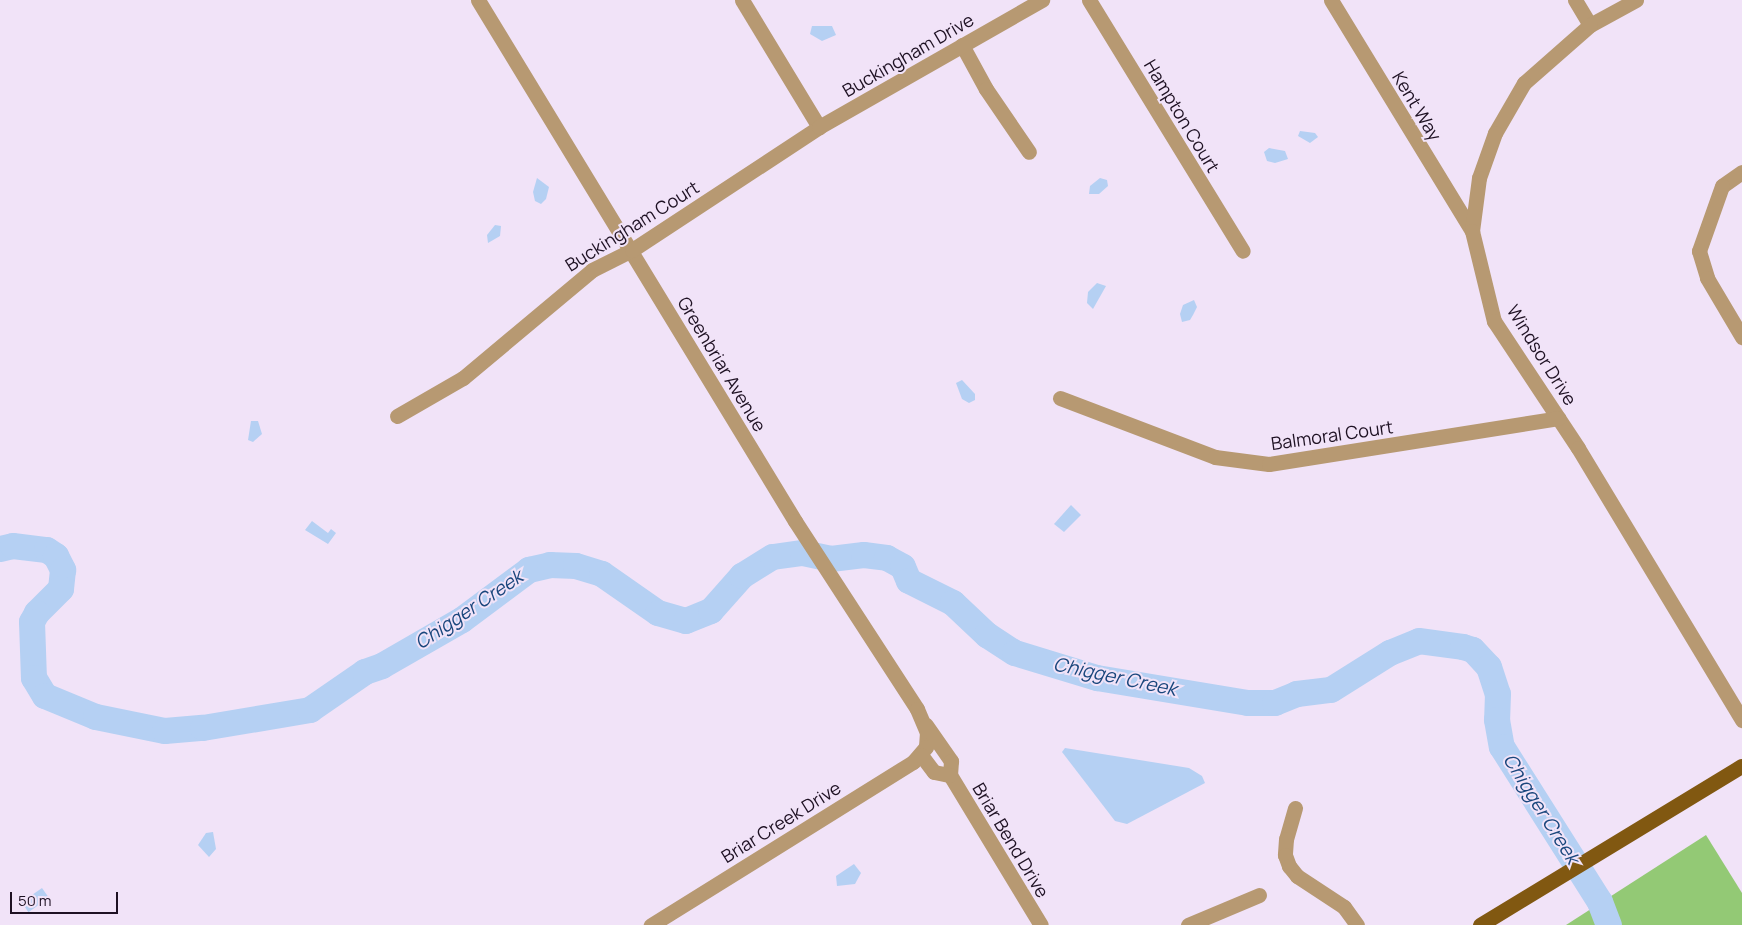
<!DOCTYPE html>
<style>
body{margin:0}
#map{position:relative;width:1742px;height:925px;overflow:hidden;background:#f1e3f8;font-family:Manrope,sans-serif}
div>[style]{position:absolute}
.green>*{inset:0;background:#93c975}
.water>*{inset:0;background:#b5d0f3;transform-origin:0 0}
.river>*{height:26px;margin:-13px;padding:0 13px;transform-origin:13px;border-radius:13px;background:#b5d0f3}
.minor>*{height:15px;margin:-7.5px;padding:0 7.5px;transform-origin:7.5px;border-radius:7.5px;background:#b79972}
.major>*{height:15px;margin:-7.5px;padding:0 7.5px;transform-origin:7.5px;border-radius:7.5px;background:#815811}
span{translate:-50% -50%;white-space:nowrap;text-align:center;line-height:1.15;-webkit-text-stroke:4px #f1e3f8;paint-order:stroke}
.street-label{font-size:18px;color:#1e1123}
.water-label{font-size:19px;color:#19467c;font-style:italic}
.scale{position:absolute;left:10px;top:892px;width:108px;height:22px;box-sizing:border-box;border:2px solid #1e1123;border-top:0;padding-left:6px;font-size:15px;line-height:18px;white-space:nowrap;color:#1e1123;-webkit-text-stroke:4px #f1e3f8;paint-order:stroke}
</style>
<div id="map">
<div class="green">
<div style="clip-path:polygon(1706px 835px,1742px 893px,1742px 925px,1566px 925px)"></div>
</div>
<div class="water">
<div style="clip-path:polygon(812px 26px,832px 26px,836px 35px,822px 41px,810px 34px)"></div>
<div style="clip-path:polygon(1300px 131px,1315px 133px,1318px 137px,1310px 143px,1298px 136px)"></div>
<div style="clip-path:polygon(1269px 148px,1285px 151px,1288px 159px,1275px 163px,1267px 161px,1264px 152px)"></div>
<div style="clip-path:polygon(537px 178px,549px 187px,546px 199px,541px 204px,535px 201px,533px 192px)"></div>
<div style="clip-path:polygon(1100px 178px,1107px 180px,1108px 186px,1099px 194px,1089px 194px,1090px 186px)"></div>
<div style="clip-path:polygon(495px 225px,501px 226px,500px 236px,488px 243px,487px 235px)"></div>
<div style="clip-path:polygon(1097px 283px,1106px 286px,1093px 309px,1087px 303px,1088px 292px)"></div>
<div style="clip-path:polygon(1194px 300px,1197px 307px,1193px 315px,1190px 320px,1182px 322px,1180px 314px,1183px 305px)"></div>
<div style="clip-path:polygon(962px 380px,975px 394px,975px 400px,969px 403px,962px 399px,956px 383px)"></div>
<div style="clip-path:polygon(251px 421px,258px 421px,262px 434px,253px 442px,248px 440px)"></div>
<div style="clip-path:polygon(1071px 505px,1081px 515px,1064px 532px,1054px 524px)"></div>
<div style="clip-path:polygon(312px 521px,328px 533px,331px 529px,336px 533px,328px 544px,305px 530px)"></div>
<div style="clip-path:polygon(1065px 748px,1189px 768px,1202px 776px,1205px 783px,1127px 824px,1115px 821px,1062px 752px)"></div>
<div style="clip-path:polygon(213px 832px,216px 849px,209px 857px,198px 845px,206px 833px)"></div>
<div style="clip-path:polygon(854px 864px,861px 873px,855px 884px,837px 886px,836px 876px)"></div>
<div style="left:42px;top:888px;width:12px;height:25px;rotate:55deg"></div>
</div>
<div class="river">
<div style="left:0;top:549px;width:13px;rotate:-13deg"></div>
<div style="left:13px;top:546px;width:34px;rotate:7deg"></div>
<div style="left:47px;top:550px;width:11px;rotate:34deg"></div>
<div style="left:56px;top:556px;width:16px;rotate:63deg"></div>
<div style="left:63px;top:570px;width:19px;rotate:96deg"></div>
<div style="left:61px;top:589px;width:34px;rotate:135deg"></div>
<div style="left:37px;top:613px;width:10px;rotate:119deg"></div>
<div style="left:32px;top:622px;width:56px;rotate:88deg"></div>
<div style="left:34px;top:678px;width:21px;rotate:59deg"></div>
<div style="left:45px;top:696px;width:55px;rotate:22.4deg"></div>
<div style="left:96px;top:717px;width:70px;rotate:11.5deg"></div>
<div style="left:165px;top:731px;width:38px;rotate:-5deg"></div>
<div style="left:203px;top:728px;width:109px;rotate:-9.5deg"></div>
<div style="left:310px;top:710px;width:67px;rotate:-34.6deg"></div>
<div style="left:365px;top:672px;width:18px;rotate:-19deg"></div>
<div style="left:382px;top:666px;width:92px;rotate:-29.9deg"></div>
<div style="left:462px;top:620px;width:84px;rotate:-36.7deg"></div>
<div style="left:529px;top:570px;width:22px;rotate:-13deg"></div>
<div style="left:550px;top:565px;width:26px;rotate:2deg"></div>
<div style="left:576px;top:566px;width:27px;rotate:17deg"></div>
<div style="left:602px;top:574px;width:68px;rotate:34.9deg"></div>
<div style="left:658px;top:613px;width:29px;rotate:16deg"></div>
<div style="left:686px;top:621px;width:27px;rotate:-22deg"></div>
<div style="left:711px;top:611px;width:47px;rotate:-48.5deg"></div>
<div style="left:742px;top:576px;width:36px;rotate:-32deg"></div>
<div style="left:773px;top:557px;width:30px;rotate:-8deg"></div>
<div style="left:803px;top:553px;width:29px;rotate:12deg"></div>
<div style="left:831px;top:559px;width:33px;rotate:-7deg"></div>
<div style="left:864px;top:555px;width:23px;rotate:7deg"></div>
<div style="left:887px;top:558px;width:18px;rotate:29deg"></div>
<div style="left:903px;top:567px;width:15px;rotate:67deg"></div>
<div style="left:909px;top:581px;width:49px;rotate:26.6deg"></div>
<div style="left:953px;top:603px;width:47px;rotate:43.3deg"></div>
<div style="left:987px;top:635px;width:33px;rotate:33deg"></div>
<div style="left:1015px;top:653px;width:86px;rotate:17deg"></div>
<div style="left:1097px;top:678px;width:153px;rotate:9.4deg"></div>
<div style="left:1248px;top:703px;width:27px"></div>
<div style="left:1275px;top:703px;width:24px;rotate:-22deg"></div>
<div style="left:1297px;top:694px;width:34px;rotate:-7deg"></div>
<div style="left:1331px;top:690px;width:70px;rotate:-32.1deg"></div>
<div style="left:1390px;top:653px;width:31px;rotate:-22deg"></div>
<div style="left:1419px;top:641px;width:44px;rotate:7.8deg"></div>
<div style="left:1463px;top:647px;width:10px;rotate:17deg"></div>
<div style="left:1473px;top:650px;width:23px;rotate:47deg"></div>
<div style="left:1489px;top:667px;width:28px;rotate:72deg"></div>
<div style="left:1498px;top:694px;width:26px;rotate:92deg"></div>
<div style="left:1497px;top:720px;width:27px;rotate:80deg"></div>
<div style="left:1502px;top:747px;width:183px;rotate:57.7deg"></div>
<div style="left:1600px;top:902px;width:25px;rotate:69deg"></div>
</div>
<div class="minor">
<div style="left:478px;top:0;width:610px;rotate:58.68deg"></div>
<div style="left:795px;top:521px;width:224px;rotate:57deg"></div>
<div style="left:917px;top:709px;width:25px;rotate:67deg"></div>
<div style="left:927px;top:732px;width:15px;rotate:94deg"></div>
<div style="left:926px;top:747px;width:20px;rotate:131deg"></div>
<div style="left:913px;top:762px;width:309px;rotate:148.1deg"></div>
<div style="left:742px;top:0;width:149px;rotate:58.8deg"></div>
<div style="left:1089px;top:0;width:294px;rotate:58.5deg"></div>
<div style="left:1331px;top:0;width:271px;rotate:58.6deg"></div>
<div style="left:1575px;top:0;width:29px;rotate:59deg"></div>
<div style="left:1636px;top:0;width:52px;rotate:151.5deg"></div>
<div style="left:1590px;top:25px;width:88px;rotate:138.7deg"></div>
<div style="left:1524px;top:83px;width:58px;rotate:120.1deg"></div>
<div style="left:1495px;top:133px;width:48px;rotate:109.6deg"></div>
<div style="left:1479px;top:178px;width:53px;rotate:97.5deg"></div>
<div style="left:1472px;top:231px;width:93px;rotate:76.3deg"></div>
<div style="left:1494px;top:321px;width:152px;rotate:56.5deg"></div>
<div style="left:1578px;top:448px;width:318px;rotate:58.9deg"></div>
<div style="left:962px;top:45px;width:50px;rotate:61.4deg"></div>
<div style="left:986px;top:89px;width:76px;rotate:55.7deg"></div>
<div style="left:1742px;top:172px;width:24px;rotate:145deg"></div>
<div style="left:1722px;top:186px;width:69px;rotate:109.5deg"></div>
<div style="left:1699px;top:251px;width:28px;rotate:73deg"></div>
<div style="left:1707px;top:278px;width:69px;rotate:59.3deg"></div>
<div style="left:1060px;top:398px;width:166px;rotate:20.8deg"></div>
<div style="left:1215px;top:457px;width:54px;rotate:7.4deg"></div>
<div style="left:1269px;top:464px;width:293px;rotate:-9deg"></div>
<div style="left:397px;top:416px;width:76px;rotate:-29.9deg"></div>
<div style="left:463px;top:378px;width:168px;rotate:-39.9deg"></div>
<div style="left:592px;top:270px;width:45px;rotate:-26.6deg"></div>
<div style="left:632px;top:250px;width:224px;rotate:-33.3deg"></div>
<div style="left:819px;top:127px;width:257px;rotate:-29.7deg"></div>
<div style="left:926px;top:725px;width:44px;rotate:55.2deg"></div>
<div style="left:951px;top:761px;width:14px;rotate:94deg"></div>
<div style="left:950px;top:775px;width:175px;rotate:58.8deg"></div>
<div style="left:921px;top:755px;width:21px;rotate:53deg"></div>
<div style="left:934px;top:772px;width:16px;rotate:11deg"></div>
<div style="left:1295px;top:808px;width:32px;rotate:106deg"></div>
<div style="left:1286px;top:839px;width:16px;rotate:94deg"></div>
<div style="left:1285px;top:855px;width:12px;rotate:70deg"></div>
<div style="left:1289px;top:866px;width:13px;rotate:51deg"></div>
<div style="left:1297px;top:876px;width:56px;rotate:33.4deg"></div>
<div style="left:1344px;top:907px;width:22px;rotate:54deg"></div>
<div style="left:1188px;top:925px;width:77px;rotate:-22.9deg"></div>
</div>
<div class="major">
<div style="left:1480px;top:925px;width:306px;rotate:-31.3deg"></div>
</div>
<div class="street-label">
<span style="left:908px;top:55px;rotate:-30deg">Buckingham Drive</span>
<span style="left:1417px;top:106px;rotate:59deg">Kent Way</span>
<span style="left:1182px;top:116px;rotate:59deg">Hampton Court</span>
<span style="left:632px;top:226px;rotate:-32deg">Buckingham Court</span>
<span style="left:1542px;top:355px;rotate:58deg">Windsor Drive</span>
<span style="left:722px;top:364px;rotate:59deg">Greenbriar Avenue</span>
<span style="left:1332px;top:435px;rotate:-8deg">Balmoral Court</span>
<span style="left:781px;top:822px;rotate:-32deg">Briar Creek Drive</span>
<span style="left:1011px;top:840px;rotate:59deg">Briar Bend Drive</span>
</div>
<div class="water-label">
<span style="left:469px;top:610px;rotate:-34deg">Chigger Creek</span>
<span style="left:1115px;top:677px;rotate:12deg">Chigger Creek</span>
<span style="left:1541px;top:809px;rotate:58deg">Chigger Creek</span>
</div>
<div class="scale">50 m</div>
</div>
